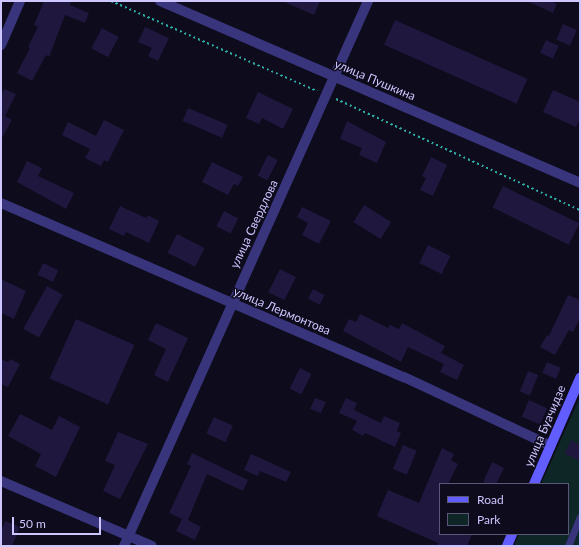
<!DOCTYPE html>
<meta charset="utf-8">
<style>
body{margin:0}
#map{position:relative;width:581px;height:547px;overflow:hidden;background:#0e0b1c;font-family:Lato,sans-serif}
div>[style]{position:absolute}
.green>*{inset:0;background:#0e2625}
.building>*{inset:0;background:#1f173d;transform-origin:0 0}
.path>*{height:2px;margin-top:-1px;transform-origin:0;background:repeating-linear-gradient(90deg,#2caea6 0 2px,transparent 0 5px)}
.service>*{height:7px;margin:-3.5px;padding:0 3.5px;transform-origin:3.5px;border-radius:3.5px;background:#38357c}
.minor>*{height:10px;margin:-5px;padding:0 5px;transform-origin:5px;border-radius:5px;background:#38357c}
.tertiary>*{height:10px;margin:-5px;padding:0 5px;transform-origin:5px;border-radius:5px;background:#38357c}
.secondary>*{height:10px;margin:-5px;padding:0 5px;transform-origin:5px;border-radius:5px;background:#615dff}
span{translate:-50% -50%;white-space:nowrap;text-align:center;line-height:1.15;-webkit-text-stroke:3px #0e0b1c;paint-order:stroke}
.street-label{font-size:12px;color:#cdc6ff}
.frame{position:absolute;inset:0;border:2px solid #cdc6ff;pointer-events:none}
.legend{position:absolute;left:439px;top:483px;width:130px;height:52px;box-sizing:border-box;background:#0e0b1c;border:1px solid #5a5677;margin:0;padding:5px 7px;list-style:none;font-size:12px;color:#cdc6ff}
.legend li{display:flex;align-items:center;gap:8px;height:20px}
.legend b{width:20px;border:1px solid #5a5677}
.scale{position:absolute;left:12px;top:517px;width:89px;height:18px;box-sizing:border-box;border:2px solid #cdc6ff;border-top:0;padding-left:5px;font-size:12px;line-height:14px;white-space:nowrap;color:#cdc6ff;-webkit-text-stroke:3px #0e0b1c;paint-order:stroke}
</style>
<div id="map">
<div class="green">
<div style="clip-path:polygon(580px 397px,580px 546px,514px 546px,519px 534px,568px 534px,568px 484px,541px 484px)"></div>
</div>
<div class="building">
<div style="clip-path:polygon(44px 1px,71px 1px,70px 5px,89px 13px,85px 23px,65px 15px,49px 57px,46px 55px,32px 81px,17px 73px,30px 48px,28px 47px,38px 27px,34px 25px)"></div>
<div style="clip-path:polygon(282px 1px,320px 1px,314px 15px)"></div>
<div style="clip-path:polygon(527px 1px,550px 1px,557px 4px,553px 13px)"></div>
<div style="left:395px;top:20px;width:145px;height:27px;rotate:24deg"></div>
<div style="left:563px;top:24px;width:15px;height:17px;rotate:23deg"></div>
<div style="clip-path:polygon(145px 27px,169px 38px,158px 61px,148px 56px,152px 48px,138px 42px)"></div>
<div style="left:102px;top:28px;width:19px;height:23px;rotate:28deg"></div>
<div style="left:546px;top:40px;width:14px;height:14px;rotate:25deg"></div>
<div style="clip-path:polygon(4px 89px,16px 94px,5px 116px,12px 120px,1px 140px,1px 95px)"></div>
<div style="clip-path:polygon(553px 90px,580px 102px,580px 119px,576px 127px,543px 112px)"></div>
<div style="clip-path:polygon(258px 92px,293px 109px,283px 129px,262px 118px,259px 124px,246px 118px)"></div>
<div style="left:188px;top:108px;width:43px;height:14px;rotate:23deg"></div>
<div style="clip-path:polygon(104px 120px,124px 130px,108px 162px,104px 160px,101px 166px,85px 158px,90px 149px,62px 135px,68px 122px,96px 136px)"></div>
<div style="clip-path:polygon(347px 121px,386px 142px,377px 163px,359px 155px,362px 148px,340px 139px)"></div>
<div style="left:268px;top:155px;width:11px;height:23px;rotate:27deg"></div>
<div style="clip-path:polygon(431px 157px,447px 165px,433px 196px,420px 190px,426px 178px,422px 176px)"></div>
<div style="clip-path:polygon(27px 161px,42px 168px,38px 176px,74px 193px,66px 209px,17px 182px)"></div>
<div style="clip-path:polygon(212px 162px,243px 177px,238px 186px,234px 184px,228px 195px,202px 182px)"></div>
<div style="left:503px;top:186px;width:85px;height:24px;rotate:26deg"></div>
<div style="left:364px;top:205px;width:32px;height:20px;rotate:32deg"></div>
<div style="clip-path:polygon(120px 206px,146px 218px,148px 215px,159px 221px,149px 243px,126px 232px,124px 236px,109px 229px)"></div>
<div style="clip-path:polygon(302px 207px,331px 221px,319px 244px,302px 235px,308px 223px,297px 217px)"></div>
<div style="left:224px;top:211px;width:16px;height:17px;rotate:27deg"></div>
<div style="left:177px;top:234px;width:31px;height:21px;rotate:27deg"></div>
<div style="left:428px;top:245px;width:25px;height:20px;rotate:26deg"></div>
<div style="left:43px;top:263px;width:17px;height:13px;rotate:25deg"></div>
<div style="left:280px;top:269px;width:18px;height:26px;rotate:27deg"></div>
<div style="clip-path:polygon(1px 279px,26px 291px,14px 319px,1px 313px)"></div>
<div style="left:47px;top:286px;width:18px;height:49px;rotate:29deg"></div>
<div style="left:313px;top:289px;width:13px;height:11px;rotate:27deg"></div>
<div style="clip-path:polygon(568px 295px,580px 300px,580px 318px,573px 332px,569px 330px,555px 355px,540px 347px,547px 335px,549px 336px)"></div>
<div style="clip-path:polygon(360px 314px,388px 328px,390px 325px,399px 329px,402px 323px,445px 346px,441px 353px,464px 365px,457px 380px,440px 372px,444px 364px,408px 347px,401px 362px,343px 331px,349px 319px,356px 322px)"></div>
<div style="left:76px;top:319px;width:64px;height:65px;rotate:24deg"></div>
<div style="clip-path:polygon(156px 323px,188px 338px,168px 382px,154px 375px,166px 349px,148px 340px)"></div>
<div style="clip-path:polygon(1px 359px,8px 362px,10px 359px,20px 364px,8px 387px,1px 384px)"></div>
<div style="left:547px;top:362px;width:15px;height:12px;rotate:23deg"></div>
<div style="left:300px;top:368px;width:13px;height:23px;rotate:27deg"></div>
<div style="left:528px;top:371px;width:11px;height:22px;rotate:22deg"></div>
<div style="clip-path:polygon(315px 398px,326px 402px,321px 413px,310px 409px)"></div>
<div style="clip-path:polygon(346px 398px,357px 403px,354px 410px,381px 423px,384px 416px,400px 423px,397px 431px,401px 433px,395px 447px,365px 433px,363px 436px,352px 430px,357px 421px,339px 413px)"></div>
<div style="left:529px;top:400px;width:20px;height:18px;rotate:24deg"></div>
<div style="clip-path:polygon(20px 414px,52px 430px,59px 416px,80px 427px,56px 477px,35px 466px,41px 454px,8px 436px)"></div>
<div style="left:214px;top:417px;width:21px;height:18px;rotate:25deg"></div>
<div style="clip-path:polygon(118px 432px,148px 444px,120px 499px,103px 491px,115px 465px,105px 461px)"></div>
<div style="clip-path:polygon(571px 440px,580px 445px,580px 461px,565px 454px)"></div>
<div style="left:403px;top:445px;width:15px;height:26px;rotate:23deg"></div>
<div style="clip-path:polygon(442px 448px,454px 454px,451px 460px,458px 464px,448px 484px,440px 484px,440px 534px,472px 534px,467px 546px,437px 546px,438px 543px,377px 516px,388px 490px,419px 503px)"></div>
<div style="clip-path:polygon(192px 453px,248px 480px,243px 491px,207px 474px,188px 520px,201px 527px,195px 540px,176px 531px,182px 519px,169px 513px,191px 466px,187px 464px)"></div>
<div style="clip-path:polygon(251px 454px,291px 472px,286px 482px,260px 471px,258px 476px,244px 470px)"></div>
<div style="clip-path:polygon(492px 462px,504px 468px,496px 484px,488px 484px,483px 482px)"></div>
<div style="clip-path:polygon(5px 521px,20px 527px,12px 546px,1px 544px,1px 531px)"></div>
</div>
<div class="path">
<div style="left:111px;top:1px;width:225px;rotate:23.6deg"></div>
<div style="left:336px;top:99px;width:268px;rotate:24.5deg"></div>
</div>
<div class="service">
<div style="left:568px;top:546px;width:31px;rotate:-68deg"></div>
</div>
<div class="minor">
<div style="left:1px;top:45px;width:48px;rotate:-66.6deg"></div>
<div style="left:1px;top:203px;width:439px;rotate:23.4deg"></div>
<div style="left:404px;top:377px;width:162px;rotate:25.1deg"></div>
<div style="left:1px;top:481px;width:164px;rotate:23.3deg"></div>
<div style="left:124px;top:546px;width:597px;rotate:-65.88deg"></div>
</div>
<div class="tertiary">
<div style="left:160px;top:1px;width:458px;rotate:23.4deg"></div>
</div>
<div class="secondary">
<div style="left:534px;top:484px;width:116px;rotate:-66.5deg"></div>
<div style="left:507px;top:546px;width:13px;rotate:-67deg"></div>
</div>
<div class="street-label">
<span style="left:375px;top:80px;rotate:23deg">улица Пушкина</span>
<span style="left:254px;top:224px;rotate:-65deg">улица Свердлова</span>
<span style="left:282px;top:311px;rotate:23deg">улица Лермонтова</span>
<span style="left:545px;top:426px;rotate:-67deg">улица Буачидзе</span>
</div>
<div class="frame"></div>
<ul class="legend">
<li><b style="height:5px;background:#615dff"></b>Road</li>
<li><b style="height:11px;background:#0e2625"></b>Park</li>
</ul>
<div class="scale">50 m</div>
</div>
